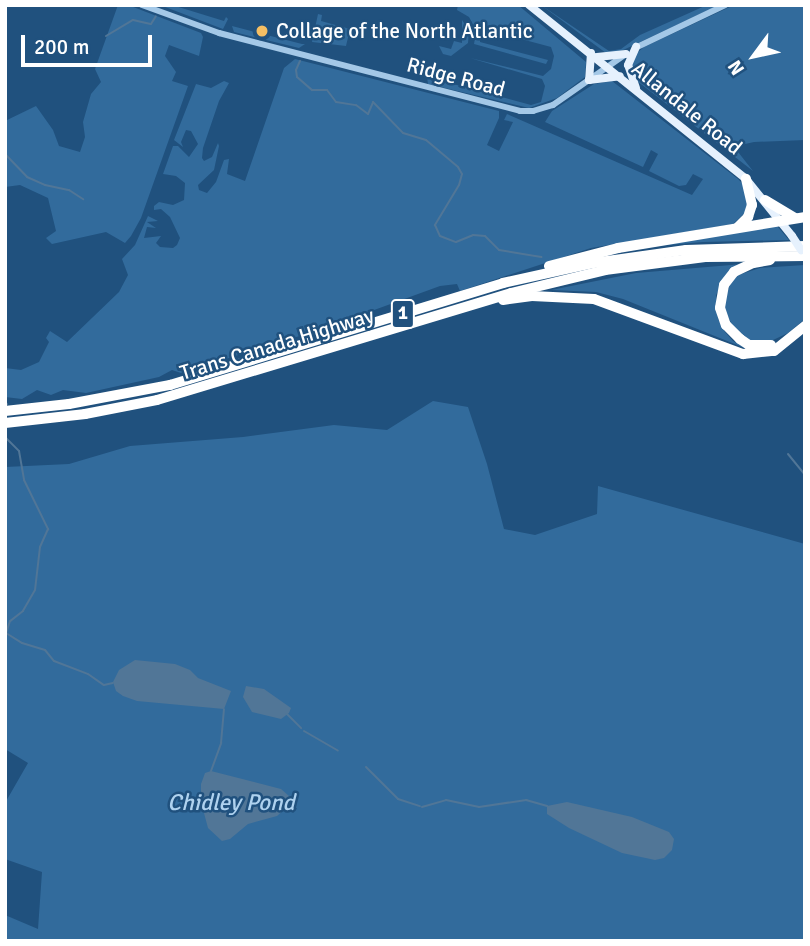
<!DOCTYPE html>
<style>
body{margin:0}
#map{position:relative;width:810px;height:946px;overflow:hidden;background:#20517e;font-family:Signika,sans-serif}
div>[style]{position:absolute}
.green>*{inset:0;background:#326b9c}
.water>*{inset:0;background:#517697}
.stream>*{height:2px;margin:-1px;padding:0 1px;transform-origin:1px;border-radius:1px;background:#517697}
.minor>*{height:6px;margin:-3px;padding:0 3px;transform-origin:3px;border-radius:3px;background:#a4c8e7}
.major>*{height:8px;margin:-4px;padding:0 4px;transform-origin:4px;border-radius:4px;background:#e6f1fd}
.highway>*{height:10px;margin:-5px;padding:0 5px;transform-origin:5px;border-radius:5px;background:#fff}
.major-bridge>*{height:8px;margin:-4px;padding:0 4px;transform-origin:4px;border-radius:4px;background:#e6f1fd}
.dots>*{width:19px;height:19px;translate:-50% -50%;box-sizing:border-box;border:4px solid #20517e;border-radius:50%}
span{translate:-50% -50%;white-space:nowrap;text-align:center;line-height:1.15;-webkit-text-stroke:5px #20517e;paint-order:stroke}
.shield-label span{padding:2px 5px;background:#20517e;border:2px solid;border-radius:5px;-webkit-text-stroke-width:0}
.shield-label{font-size:19px;color:#fff;font-weight:700}
.poi-label{font-size:21px;color:#fff}
.left{translate:0 -50%;text-align:left}
.street-label{font-size:21px;color:#fff}
.water-label{font-size:23px;color:#afd2ef;font-style:italic}
.frame{position:absolute;inset:0;border:7px solid #fff;pointer-events:none}
.north{position:absolute;left:719px;top:21px;width:70px;height:70px;-webkit-text-stroke:5px #20517e;paint-order:stroke;rotate:237deg;font-size:19px;font-weight:700;line-height:28px;text-align:center;color:#fff}
.north::after{content:'';display:block;margin:auto;width:24px;height:32px;background:#fff;clip-path:polygon(50% 0,100% 100%,50% 72%,0 100%)}
.scale{position:absolute;left:21px;top:35px;width:131px;height:32px;box-sizing:border-box;border:4px solid #fff;border-top:0;padding-left:9px;font-size:21px;line-height:24px;white-space:nowrap;color:#fff;-webkit-text-stroke:5px #20517e;paint-order:stroke}
</style>
<div id="map">
<div class="green">
<div style="clip-path:polygon(118px 5px,128px 5px,201px 33px,203px 37px,199px 56px,169px 45px,165px 56px,176px 72px,172px 81px,188px 86px,141px 218px,131px 236px,125px 243px,106px 232px,52px 244px,46px 238px,56px 231px,48px 198px,20px 185px,5px 187px,5px 121px,36px 106px,53px 130px,59px 146px,80px 152px,85px 137px,83px 122px,91px 94px,101px 82px,95px 69px)"></div>
<div style="clip-path:polygon(160px 5px,172px 5px,224px 21px,226px 17px,228px 19px,223px 29px)"></div>
<div style="clip-path:polygon(458px 5px,518px 5px,586px 62px,585px 77px,557px 98px,529px 108px,428px 84px,427px 77px,531px 105px,541px 102px,545px 86px,542px 79px,470px 58px,543px 76px,551px 69px,554px 56px,551px 47px,480px 28px,477px 32px,469px 17px,457px 10px)"></div>
<div style="clip-path:polygon(541px 5px,609px 51px,621px 49px,640px 35px,707px 5px,719px 5px,619px 52px,606px 53px)"></div>
<div style="clip-path:polygon(734px 5px,805px 5px,805px 140px,754px 142px,745px 144px,741px 148px,731px 143px,753px 171px,637px 81px,630px 67px,633px 56px,644px 47px)"></div>
<div style="clip-path:polygon(318px 14px,322px 15px,321px 21px,350px 29px,346px 46px,312px 42px)"></div>
<div style="clip-path:polygon(462px 20px,469px 31px,468px 43px,451px 56px,443px 54px,439px 46px,451px 49px,454px 41px,462px 43px)"></div>
<div style="clip-path:polygon(232px 26px,302px 44px,305px 44px,299px 48px,234px 32px)"></div>
<div style="clip-path:polygon(475px 38px,480px 38px,480px 42px,548px 60px,546px 64px,474px 44px)"></div>
<div style="clip-path:polygon(295px 59px,499px 111px,499px 118px,487px 145px,499px 151px,513px 122px,504px 120px,507px 114px,692px 195px,703px 179px,693px 174px,686px 185px,679px 186px,649px 171px,658px 154px,651px 150px,643px 167px,545px 122px,552px 111px,594px 84px,612px 81px,738px 179px,744px 185px,749px 209px,733px 224px,591px 248px,460px 291px,457px 284px,440px 286px,322px 329px,181px 373px,172px 370px,159px 377px,86px 393px,63px 390px,51px 395px,37px 390px,22px 399px,5px 397px,5px 368px,21px 370px,39px 362px,49px 342px,46px 338px,50px 331px,67px 342px,119px 292px,128px 275px,122px 259px,135px 245px,148px 216px,158px 221px,147px 222px,156px 228px,147px 227px,144px 238px,161px 236px,156px 243px,160px 247px,173px 248px,177px 245px,180px 238px,170px 217px,161px 209px,154px 210px,154px 206px,159px 202px,173px 205px,184px 200px,185px 183px,176px 176px,163px 174px,173px 146px,178px 146px,189px 157px,198px 144px,191px 131px,186px 130px,181px 142px,183px 147px,174px 140px,196px 84px,211px 88px,224px 81px,229px 83px,219px 101px,203px 148px,202px 158px,204px 161px,212px 157px,218px 143px,219px 146px,214px 170px,198px 185px,199px 190px,207px 193px,216px 182px,224px 160px,229px 159px,227px 174px,245px 181px,284px 68px)"></div>
<div style="clip-path:polygon(777px 226px,789px 240px,703px 242px,656px 246px)"></div>
<div style="clip-path:polygon(743px 264px,721px 285px,716px 295px,718px 319px,725px 332px,733px 341px,752px 351px,623px 299px,596px 292px,551px 290px,636px 273px)"></div>
<div style="clip-path:polygon(805px 265px,805px 319px,788px 333px,771px 341px,750px 341px,734px 329px,725px 311px,724px 300px,731px 282px,738px 275px,760px 268px)"></div>
<div style="clip-path:polygon(433px 401px,468px 407px,487px 464px,504px 529px,535px 535px,597px 514px,598px 486px,805px 544px,805px 941px,5px 941px,5px 915px,38px 929px,42px 872px,5px 859px,5px 803px,28px 763px,5px 749px,5px 467px,69px 464px,130px 446px,243px 437px,334px 425px,387px 430px)"></div>
</div>
<div class="water">
<div style="clip-path:polygon(135px 660px,175px 664px,190px 670px,198px 678px,231px 691px,224px 709px,137px 701px,123px 696px,116px 691px,113px 682px,119px 670px)"></div>
<div style="clip-path:polygon(246px 686px,264px 689px,291px 708px,289px 713px,281px 719px,252px 712px,243px 697px)"></div>
<div style="clip-path:polygon(211px 771px,281px 789px,289px 796px,288px 806px,277px 816px,248px 824px,230px 839px,222px 841px,208px 828px,201px 802px,201px 784px,205px 773px)"></div>
<div style="clip-path:polygon(567px 802px,632px 817px,669px 832px,674px 839px,672px 850px,664px 858px,655px 860px,622px 853px,569px 828px,547px 814px,547px 806px)"></div>
</div>
<div class="stream">
<div style="left:106px;top:36px;width:31px;rotate:-31deg"></div>
<div style="left:133px;top:20px;width:18px;rotate:13deg"></div>
<div style="left:151px;top:24px;width:9px;rotate:-58deg"></div>
<div style="left:300px;top:61px;width:10px;rotate:114deg"></div>
<div style="left:296px;top:70px;width:7px;rotate:82deg"></div>
<div style="left:297px;top:77px;width:20px;rotate:41deg"></div>
<div style="left:312px;top:90px;width:15px"></div>
<div style="left:327px;top:90px;width:15px;rotate:53deg"></div>
<div style="left:336px;top:102px;width:20px;rotate:9deg"></div>
<div style="left:356px;top:105px;width:15px;rotate:37deg"></div>
<div style="left:368px;top:114px;width:13px;rotate:-67deg"></div>
<div style="left:373px;top:102px;width:43px;rotate:45.9deg"></div>
<div style="left:403px;top:133px;width:24px;rotate:17deg"></div>
<div style="left:426px;top:140px;width:42px;rotate:40.2deg"></div>
<div style="left:458px;top:167px;width:8px;rotate:60deg"></div>
<div style="left:462px;top:174px;width:11px;rotate:105deg"></div>
<div style="left:459px;top:185px;width:47px;rotate:121deg"></div>
<div style="left:435px;top:225px;width:12px;rotate:66deg"></div>
<div style="left:440px;top:236px;width:17px;rotate:21deg"></div>
<div style="left:456px;top:242px;width:18px;rotate:-22deg"></div>
<div style="left:473px;top:235px;width:12px;rotate:5deg"></div>
<div style="left:485px;top:236px;width:20px;rotate:45deg"></div>
<div style="left:499px;top:250px;width:43px;rotate:9.5deg"></div>
<div style="left:5px;top:154px;width:32px;rotate:46deg"></div>
<div style="left:27px;top:177px;width:20px;rotate:24deg"></div>
<div style="left:45px;top:185px;width:25px;rotate:12deg"></div>
<div style="left:69px;top:190px;width:17px;rotate:33deg"></div>
<div style="left:5px;top:402px;width:3px;rotate:45deg"></div>
<div style="left:5px;top:437px;width:20px;rotate:45deg"></div>
<div style="left:19px;top:451px;width:29px;rotate:80deg"></div>
<div style="left:24px;top:480px;width:55px;rotate:63.9deg"></div>
<div style="left:48px;top:529px;width:20px;rotate:114deg"></div>
<div style="left:40px;top:547px;width:43px;rotate:96.6deg"></div>
<div style="left:35px;top:590px;width:24px;rotate:120deg"></div>
<div style="left:23px;top:611px;width:16px;rotate:142deg"></div>
<div style="left:10px;top:621px;width:13px;rotate:108deg"></div>
<div style="left:6px;top:633px;width:19px;rotate:32deg"></div>
<div style="left:22px;top:643px;width:24px;rotate:17deg"></div>
<div style="left:45px;top:650px;width:14px;rotate:51deg"></div>
<div style="left:54px;top:661px;width:36px;rotate:21deg"></div>
<div style="left:88px;top:674px;width:19px;rotate:35deg"></div>
<div style="left:104px;top:685px;width:9px;rotate:-13deg"></div>
<div style="left:788px;top:454px;width:27px;rotate:51deg"></div>
<div style="left:287px;top:714px;width:20px;rotate:45deg"></div>
<div style="left:304px;top:731px;width:39px;rotate:30deg"></div>
<div style="left:366px;top:767px;width:45px;rotate:45deg"></div>
<div style="left:398px;top:799px;width:23px;rotate:18deg"></div>
<div style="left:211px;top:771px;width:30px;rotate:-70deg"></div>
<div style="left:221px;top:743px;width:34px;rotate:-85deg"></div>
<div style="left:422px;top:807px;width:25px;rotate:-16deg"></div>
<div style="left:446px;top:800px;width:34px;rotate:12deg"></div>
<div style="left:479px;top:807px;width:48px;rotate:-8.5deg"></div>
<div style="left:526px;top:800px;width:22px;rotate:16deg"></div>
</div>
<div class="minor">
<div style="left:142px;top:5px;width:82px;rotate:20deg"></div>
<div style="left:219px;top:33px;width:311px;rotate:14.5deg"></div>
<div style="left:520px;top:111px;width:13px"></div>
<div style="left:533px;top:111px;width:21px;rotate:-17deg"></div>
<div style="left:553px;top:105px;width:85px;rotate:-35deg"></div>
<div style="left:635px;top:48px;width:100px;rotate:-25.5deg"></div>
</div>
<div class="major">
<div style="left:529px;top:5px;width:278px;rotate:38.7deg"></div>
<div style="left:746px;top:179px;width:73px;rotate:51.1deg"></div>
<div style="left:591px;top:53px;width:27px;rotate:94deg"></div>
<div style="left:589px;top:80px;width:31px;rotate:-7deg"></div>
<div style="left:597px;top:57px;width:29px;rotate:-6deg"></div>
<div style="left:636px;top:88px;width:24px;rotate:-109deg"></div>
<div style="left:628px;top:65px;width:20px;rotate:-66deg"></div>
</div>
<div class="highway">
<div style="left:765px;top:200px;width:35px;rotate:31deg"></div>
<div style="left:737px;top:228px;width:16px;rotate:-45deg"></div>
<div style="left:748px;top:217px;width:13px;rotate:-72deg"></div>
<div style="left:752px;top:205px;width:27px;rotate:-103deg"></div>
<div style="left:770px;top:260px;width:17px;rotate:170deg"></div>
<div style="left:753px;top:263px;width:21px;rotate:155deg"></div>
<div style="left:734px;top:272px;width:16px;rotate:128deg"></div>
<div style="left:724px;top:285px;width:23px;rotate:100deg"></div>
<div style="left:720px;top:308px;width:18px;rotate:71deg"></div>
<div style="left:726px;top:325px;width:20px;rotate:45deg"></div>
<div style="left:740px;top:339px;width:11px;rotate:34deg"></div>
<div style="left:749px;top:345px;width:22px"></div>
<div style="left:549px;top:266px;width:71px;rotate:-14.6deg"></div>
<div style="left:618px;top:248px;width:190px;rotate:-9.4deg"></div>
<div style="left:503px;top:300px;width:29px;rotate:-8deg"></div>
<div style="left:532px;top:296px;width:62px;rotate:2.8deg"></div>
<div style="left:594px;top:299px;width:159px;rotate:20.3deg"></div>
<div style="left:743px;top:354px;width:31px;rotate:-6deg"></div>
<div style="left:774px;top:351px;width:40px;rotate:-39deg"></div>
<div style="left:5px;top:411px;width:64px;rotate:-6.2deg"></div>
<div style="left:69px;top:404px;width:103px;rotate:-10.7deg"></div>
<div style="left:170px;top:385px;width:348px;rotate:-17deg"></div>
<div style="left:503px;top:283px;width:92px;rotate:-12.5deg"></div>
<div style="left:593px;top:263px;width:94px;rotate:-8deg"></div>
<div style="left:686px;top:250px;width:119px;rotate:-1.9deg"></div>
<div style="left:5px;top:423px;width:81px;rotate:-6.4deg"></div>
<div style="left:85px;top:414px;width:73px;rotate:-11deg"></div>
<div style="left:157px;top:400px;width:370px;rotate:-16.8deg"></div>
<div style="left:511px;top:293px;width:97px;rotate:-13.7deg"></div>
<div style="left:605px;top:270px;width:101px;rotate:-7.4deg"></div>
<div style="left:705px;top:257px;width:100px;rotate:-0.6deg"></div>
</div>
<div class="major-bridge">
<div style="left:792px;top:236px;width:17px;rotate:57deg"></div>
</div>
<div class="dots">
<div style="left:262px;top:31px;background:#f5bf64"></div>
</div>
<div class="shield-label">
<span style="left:403px;top:314px">1</span>
</div>
<div class="poi-label">
<span class="left" style="left:276px;top:31px">Collage of the North Atlantic</span>
</div>
<div class="street-label">
<span style="left:456px;top:77px;rotate:15deg">Ridge Road</span>
<span style="left:687px;top:108px;rotate:39deg">Allandale Road</span>
<span style="left:277px;top:344px;rotate:-17deg">Trans Canada Highway</span>
</div>
<div class="water-label">
<span style="left:231px;top:803px">Chidley Pond</span>
</div>
<div class="frame"></div>
<div class="north">N</div>
<div class="scale">200 m</div>
</div>
